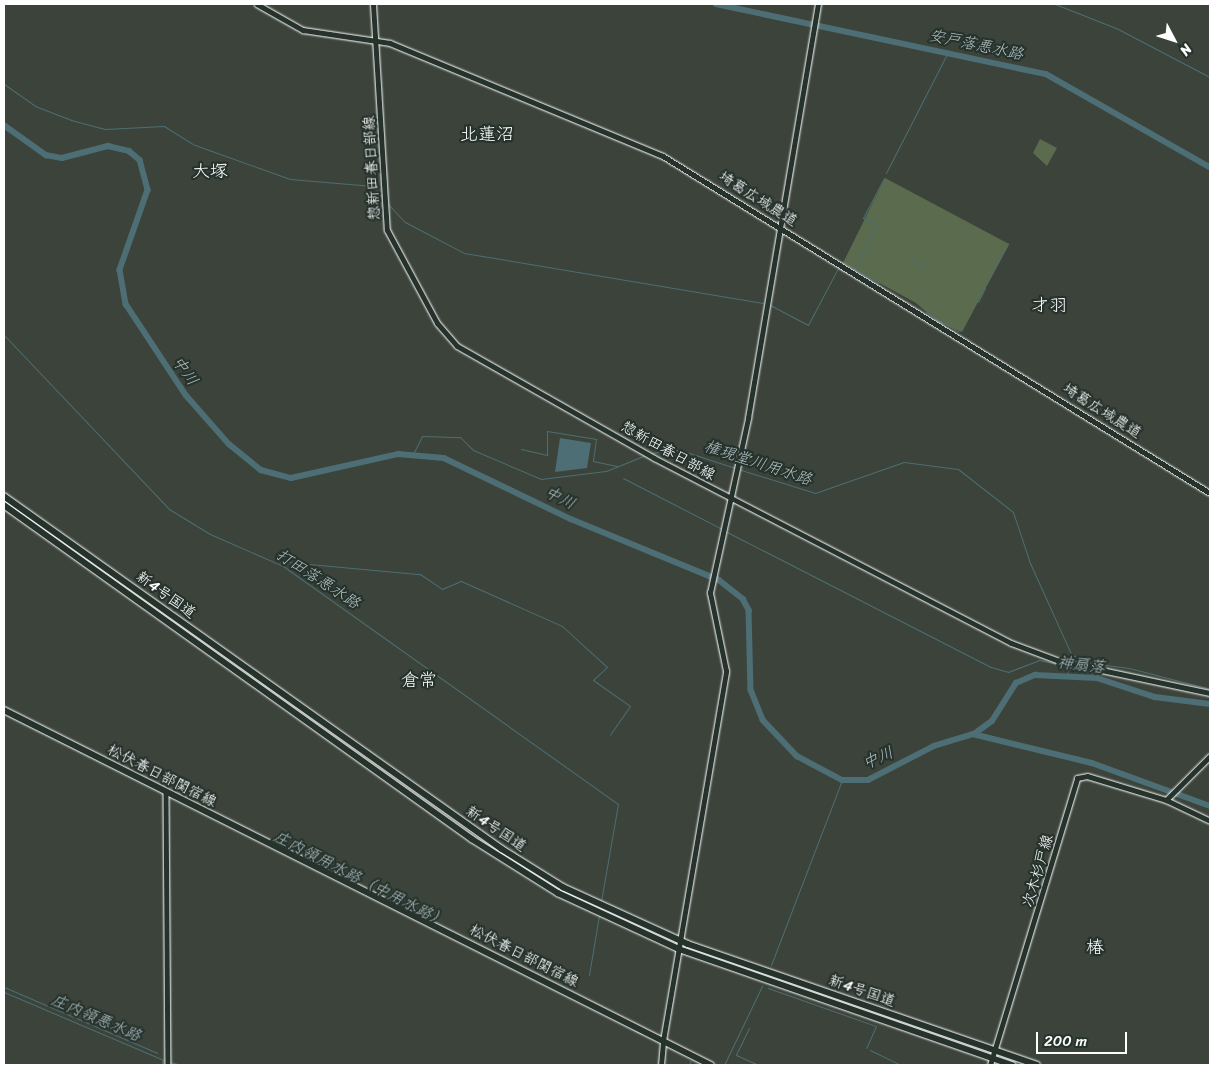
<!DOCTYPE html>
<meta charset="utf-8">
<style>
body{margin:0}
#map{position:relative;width:1214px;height:1069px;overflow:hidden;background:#3c433a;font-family:Sriracha,"Klee One",sans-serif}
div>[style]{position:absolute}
.green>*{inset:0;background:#5a6b4e}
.water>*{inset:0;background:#4d6e74}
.stream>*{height:1px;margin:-0.5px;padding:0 0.5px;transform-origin:0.5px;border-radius:0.5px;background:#4d6e74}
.river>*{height:5.5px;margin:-2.75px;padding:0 2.75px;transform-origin:2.75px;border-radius:2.75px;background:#4d6e74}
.roads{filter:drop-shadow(0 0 1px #fff) drop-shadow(0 0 1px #fff)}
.tertiary>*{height:4.5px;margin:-2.25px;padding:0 2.25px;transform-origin:2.25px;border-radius:2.25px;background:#26332d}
.secondary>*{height:5px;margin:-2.5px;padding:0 2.5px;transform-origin:2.5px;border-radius:2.5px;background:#26332d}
.primary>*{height:5.5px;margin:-2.75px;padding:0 2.75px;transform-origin:2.75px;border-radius:2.75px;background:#26332d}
.trunk>*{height:5.5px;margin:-2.75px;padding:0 2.75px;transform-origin:2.75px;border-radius:2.75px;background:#26332d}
span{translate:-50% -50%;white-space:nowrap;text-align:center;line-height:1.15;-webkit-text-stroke:4.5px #26332d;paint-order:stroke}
.street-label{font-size:15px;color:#fff}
.water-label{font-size:16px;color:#afbec0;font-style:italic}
.quarter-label{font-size:18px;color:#fff}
.frame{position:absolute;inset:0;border:5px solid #fff;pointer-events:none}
.north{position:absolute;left:1149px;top:15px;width:50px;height:50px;-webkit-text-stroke:4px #26332d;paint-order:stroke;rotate:130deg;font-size:14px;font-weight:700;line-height:20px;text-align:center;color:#fff}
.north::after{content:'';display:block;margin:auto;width:18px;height:22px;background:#fff;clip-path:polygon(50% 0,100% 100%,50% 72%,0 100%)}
.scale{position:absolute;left:1036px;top:1032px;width:91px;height:22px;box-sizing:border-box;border:2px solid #fff;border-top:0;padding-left:6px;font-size:15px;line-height:18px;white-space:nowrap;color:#fff;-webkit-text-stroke:4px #26332d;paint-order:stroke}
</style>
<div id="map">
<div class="green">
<div style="clip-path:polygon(1040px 139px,1057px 148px,1047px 166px,1033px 153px)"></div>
<div style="clip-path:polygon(885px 178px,1009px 244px,962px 332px,938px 322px,916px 303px,843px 263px)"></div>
</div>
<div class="water">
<div style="clip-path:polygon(560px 438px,591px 443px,587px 468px,555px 472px)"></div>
</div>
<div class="stream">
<div style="left:1055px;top:4px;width:68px;rotate:21.6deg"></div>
<div style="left:1118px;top:29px;width:104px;rotate:27.6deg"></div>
<div style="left:4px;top:84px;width:38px;rotate:35deg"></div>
<div style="left:35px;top:106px;width:39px;rotate:21deg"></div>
<div style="left:71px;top:120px;width:35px;rotate:15deg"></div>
<div style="left:105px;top:129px;width:59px;rotate:-2.9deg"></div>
<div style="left:164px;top:126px;width:36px;rotate:32deg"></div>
<div style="left:195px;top:145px;width:101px;rotate:19.7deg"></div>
<div style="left:290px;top:179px;width:83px;rotate:4.8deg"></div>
<div style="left:373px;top:186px;width:15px;rotate:48deg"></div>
<div style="left:886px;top:173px;width:136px;rotate:-62.9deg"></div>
<div style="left:387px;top:203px;width:26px;rotate:47deg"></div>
<div style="left:405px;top:222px;width:67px;rotate:27.7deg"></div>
<div style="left:464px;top:253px;width:303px;rotate:9.5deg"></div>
<div style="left:912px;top:257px;width:4px;rotate:76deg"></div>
<div style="left:915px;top:263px;width:9px;rotate:21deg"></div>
<div style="left:854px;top:269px;width:50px;rotate:-62.4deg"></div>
<div style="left:877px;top:225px;width:16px;rotate:-153deg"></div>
<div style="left:863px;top:218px;width:45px;rotate:-62.3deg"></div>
<div style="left:855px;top:269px;width:27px;rotate:31deg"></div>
<div style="left:986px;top:285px;width:47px;rotate:-61.8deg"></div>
<div style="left:978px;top:302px;width:16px;rotate:-63deg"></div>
<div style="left:770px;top:305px;width:43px;rotate:27.8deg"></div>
<div style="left:808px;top:325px;width:64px;rotate:-62.2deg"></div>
<div style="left:838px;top:268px;width:9px;rotate:27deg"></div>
<div style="left:926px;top:312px;width:37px;rotate:31deg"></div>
<div style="left:958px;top:331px;width:6px;rotate:-31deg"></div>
<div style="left:4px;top:335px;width:240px;rotate:46.5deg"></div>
<div style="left:169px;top:509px;width:48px;rotate:31.4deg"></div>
<div style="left:210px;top:534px;width:80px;rotate:23.7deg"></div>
<div style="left:283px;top:566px;width:411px;rotate:35.4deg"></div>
<div style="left:618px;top:804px;width:98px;rotate:99.9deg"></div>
<div style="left:521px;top:449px;width:27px;rotate:13deg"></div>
<div style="left:547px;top:455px;width:24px;rotate:-90deg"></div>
<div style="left:547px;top:431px;width:50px;rotate:9.3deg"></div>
<div style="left:596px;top:439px;width:22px;rotate:98deg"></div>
<div style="left:593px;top:461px;width:25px;rotate:12deg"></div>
<div style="left:650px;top:453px;width:30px;rotate:-6deg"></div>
<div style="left:680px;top:450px;width:58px;rotate:18.1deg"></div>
<div style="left:413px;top:454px;width:20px;rotate:-63deg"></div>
<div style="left:422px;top:436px;width:38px;rotate:2deg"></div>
<div style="left:460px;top:437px;width:18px;rotate:45deg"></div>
<div style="left:473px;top:450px;width:74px;rotate:23.1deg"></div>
<div style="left:541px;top:479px;width:65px;rotate:-7deg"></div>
<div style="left:606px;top:471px;width:43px;rotate:-21.8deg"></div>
<div style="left:738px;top:469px;width:81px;rotate:17.3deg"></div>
<div style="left:815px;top:493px;width:94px;rotate:-19.2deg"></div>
<div style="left:904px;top:462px;width:54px;rotate:7.4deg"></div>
<div style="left:958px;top:469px;width:70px;rotate:38deg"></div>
<div style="left:1013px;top:512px;width:54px;rotate:71.6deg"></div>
<div style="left:1030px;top:563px;width:100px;rotate:65.7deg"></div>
<div style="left:1071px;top:654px;width:15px;rotate:32deg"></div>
<div style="left:1084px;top:662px;width:45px;rotate:7.6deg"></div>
<div style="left:1129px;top:668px;width:84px;rotate:14.5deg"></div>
<div style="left:623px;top:478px;width:111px;rotate:27.3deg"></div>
<div style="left:725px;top:531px;width:299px;rotate:27.1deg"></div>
<div style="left:991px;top:667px;width:18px;rotate:16deg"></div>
<div style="left:1008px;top:672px;width:33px;rotate:-21deg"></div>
<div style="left:1039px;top:660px;width:30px;rotate:12deg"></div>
<div style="left:1068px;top:666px;width:10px;rotate:96deg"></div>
<div style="left:276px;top:561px;width:145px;rotate:5.2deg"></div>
<div style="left:420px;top:574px;width:27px;rotate:34deg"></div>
<div style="left:442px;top:589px;width:21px;rotate:-23deg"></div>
<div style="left:461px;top:581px;width:111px;rotate:24deg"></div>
<div style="left:562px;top:626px;width:61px;rotate:42.3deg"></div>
<div style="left:607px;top:667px;width:19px;rotate:137deg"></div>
<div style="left:593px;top:680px;width:45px;rotate:35.1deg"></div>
<div style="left:630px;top:706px;width:35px;rotate:125deg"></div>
<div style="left:4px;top:713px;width:171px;rotate:26.7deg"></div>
<div style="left:771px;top:965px;width:198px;rotate:-69deg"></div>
<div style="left:589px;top:975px;width:61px;rotate:-80.5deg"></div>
<div style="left:4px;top:987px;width:167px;rotate:23.3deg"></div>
<div style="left:768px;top:988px;width:114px;rotate:19.4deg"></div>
<div style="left:876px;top:1026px;width:24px;rotate:114deg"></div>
<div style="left:4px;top:992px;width:176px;rotate:23.1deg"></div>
<div style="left:749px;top:1028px;width:30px;rotate:116deg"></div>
<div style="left:736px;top:1055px;width:24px;rotate:24deg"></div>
<div style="left:634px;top:1030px;width:9px;rotate:27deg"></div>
<div style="left:870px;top:1050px;width:34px;rotate:26deg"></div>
<div style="left:162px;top:1061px;width:4px;rotate:76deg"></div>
<div style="left:170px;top:1062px;width:11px;rotate:15deg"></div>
<div style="left:689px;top:1065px;width:5px;rotate:-68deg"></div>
<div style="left:724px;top:1065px;width:88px;rotate:-64.3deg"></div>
</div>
<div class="river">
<div style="left:716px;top:4px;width:337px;rotate:12deg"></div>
<div style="left:1046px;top:74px;width:189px;rotate:29.6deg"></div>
<div style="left:4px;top:125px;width:52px;rotate:35.5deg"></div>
<div style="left:46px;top:155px;width:16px;rotate:11deg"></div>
<div style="left:62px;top:158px;width:48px;rotate:-14.6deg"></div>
<div style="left:108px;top:146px;width:22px;rotate:13deg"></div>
<div style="left:129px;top:151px;width:14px;rotate:39deg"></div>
<div style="left:140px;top:160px;width:31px;rotate:75deg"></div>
<div style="left:148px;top:190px;width:85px;rotate:109.3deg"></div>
<div style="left:120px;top:270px;width:35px;rotate:80deg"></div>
<div style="left:126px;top:304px;width:109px;rotate:56.6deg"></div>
<div style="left:186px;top:395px;width:65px;rotate:48.7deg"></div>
<div style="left:229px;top:444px;width:41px;rotate:39.1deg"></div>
<div style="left:261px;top:470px;width:31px;rotate:15deg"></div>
<div style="left:291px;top:478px;width:110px;rotate:-12.6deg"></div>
<div style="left:398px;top:454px;width:46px;rotate:5deg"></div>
<div style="left:444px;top:458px;width:141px;rotate:25.7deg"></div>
<div style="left:571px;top:519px;width:160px;rotate:22.4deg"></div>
<div style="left:719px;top:580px;width:31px;rotate:38deg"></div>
<div style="left:743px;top:599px;width:13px;rotate:61deg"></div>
<div style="left:749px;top:610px;width:80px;rotate:88.6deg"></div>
<div style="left:751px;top:690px;width:32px;rotate:68deg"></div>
<div style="left:763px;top:720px;width:50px;rotate:46.6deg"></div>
<div style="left:797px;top:756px;width:51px;rotate:28.1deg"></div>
<div style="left:842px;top:780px;width:26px"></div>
<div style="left:868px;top:780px;width:74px;rotate:-27.3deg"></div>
<div style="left:934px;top:746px;width:41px;rotate:-17.1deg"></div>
<div style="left:973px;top:734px;width:122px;rotate:13.7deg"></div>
<div style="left:1092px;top:763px;width:126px;rotate:20deg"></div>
<div style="left:974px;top:734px;width:22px;rotate:-36deg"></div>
<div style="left:992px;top:721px;width:45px;rotate:-57.7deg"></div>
<div style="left:1016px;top:683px;width:21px;rotate:-23deg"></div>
<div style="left:1035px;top:675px;width:62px;rotate:2.8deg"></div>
<div style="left:1097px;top:678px;width:61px;rotate:18.1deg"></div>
<div style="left:1155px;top:697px;width:55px;rotate:7.3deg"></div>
</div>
<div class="roads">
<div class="tertiary">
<div style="left:257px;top:4px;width:53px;rotate:29.5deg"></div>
<div style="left:303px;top:30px;width:88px;rotate:8.5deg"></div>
<div style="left:390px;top:43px;width:295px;rotate:22.5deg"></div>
<div style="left:663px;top:156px;width:642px;rotate:31.64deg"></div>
<div style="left:166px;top:792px;width:273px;rotate:89.6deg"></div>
<div style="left:663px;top:1041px;width:375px;rotate:-80.3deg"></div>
<div style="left:726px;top:671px;width:80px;rotate:-101.6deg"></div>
<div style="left:710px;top:593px;width:179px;rotate:-77.7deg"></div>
<div style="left:748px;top:418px;width:420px;rotate:-80.4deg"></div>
</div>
<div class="secondary">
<div style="left:373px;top:4px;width:226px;rotate:86.5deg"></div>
<div style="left:387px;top:230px;width:106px;rotate:61.7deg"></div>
<div style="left:437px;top:323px;width:30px;rotate:49deg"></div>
<div style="left:457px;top:346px;width:227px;rotate:29.6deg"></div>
<div style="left:654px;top:458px;width:402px;rotate:27.4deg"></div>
<div style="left:1011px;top:643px;width:51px;rotate:20.6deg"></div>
<div style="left:1059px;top:661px;width:154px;rotate:12deg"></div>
<div style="left:1166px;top:800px;width:62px;rotate:-45deg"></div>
<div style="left:661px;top:1065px;width:24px;rotate:-85deg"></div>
<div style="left:990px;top:1065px;width:300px;rotate:-73.1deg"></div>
<div style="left:1077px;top:778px;width:10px;rotate:-11deg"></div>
<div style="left:1087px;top:776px;width:83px;rotate:16.9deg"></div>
<div style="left:1166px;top:800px;width:49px;rotate:25.5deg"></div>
</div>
<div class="primary">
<div style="left:4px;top:710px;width:791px;rotate:26.66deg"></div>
</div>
<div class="trunk">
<div style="left:4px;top:496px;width:610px;rotate:35.33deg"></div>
<div style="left:502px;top:849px;width:72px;rotate:31.9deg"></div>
<div style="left:563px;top:887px;width:137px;rotate:24.5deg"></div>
<div style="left:688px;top:944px;width:369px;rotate:19.1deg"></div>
<div style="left:4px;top:505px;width:575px;rotate:35.51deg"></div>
<div style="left:472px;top:839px;width:102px;rotate:32.1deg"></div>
<div style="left:558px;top:893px;width:133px;rotate:24.8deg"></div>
<div style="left:679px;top:949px;width:353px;rotate:19.2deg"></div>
</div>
</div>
<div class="street-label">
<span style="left:372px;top:168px;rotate:-93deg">惣新田春日部線</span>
<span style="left:758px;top:199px;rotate:32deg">埼葛広域農道</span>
<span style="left:1102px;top:411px;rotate:32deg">埼葛広域農道</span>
<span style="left:668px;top:451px;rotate:29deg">惣新田春日部線</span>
<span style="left:166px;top:595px;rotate:36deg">新4号国道</span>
<span style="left:162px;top:776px;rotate:27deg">松伏春日部関宿線</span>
<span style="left:496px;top:829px;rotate:34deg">新4号国道</span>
<span style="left:1038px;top:871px;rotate:-74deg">次木杉戸線</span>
<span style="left:524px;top:956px;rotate:27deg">松伏春日部関宿線</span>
<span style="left:862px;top:991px;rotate:19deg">新4号国道</span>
</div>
<div class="water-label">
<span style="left:976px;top:45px;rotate:12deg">安戸落悪水路</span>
<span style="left:185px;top:371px;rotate:54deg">中川</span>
<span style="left:758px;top:463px;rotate:18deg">権現堂川用水路</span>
<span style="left:560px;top:498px;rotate:27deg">中川</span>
<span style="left:318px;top:579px;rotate:33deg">打田落悪水路</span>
<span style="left:1081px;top:665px;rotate:6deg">神扇落</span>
<span style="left:878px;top:758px;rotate:-24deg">中川</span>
<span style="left:360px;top:879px;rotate:27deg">庄内領用水路（中用水路）</span>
<span style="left:96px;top:1018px;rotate:23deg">庄内領悪水路</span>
</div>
<div class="quarter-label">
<span style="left:487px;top:134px">北蓮沼</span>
<span style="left:210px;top:171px">大塚</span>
<span style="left:1049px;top:305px">才羽</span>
<span style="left:419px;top:680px">倉常</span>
<span style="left:1095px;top:947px">椿</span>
</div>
<div class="frame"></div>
<div class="north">N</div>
<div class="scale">200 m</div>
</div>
